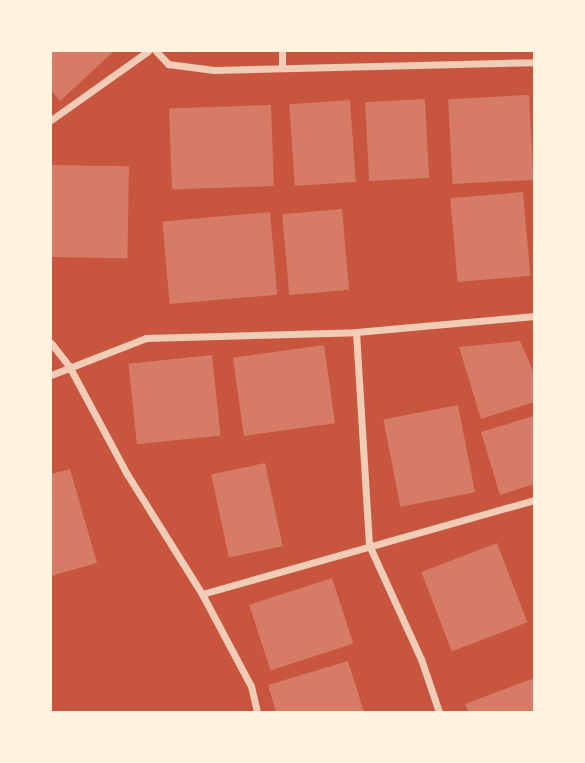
<!DOCTYPE html>
<style>
body{margin:0}
#map{position:relative;width:585px;height:763px;overflow:hidden;background:#c8553d;font-family:Jost,sans-serif}
div>[style]{position:absolute}
.building>*{inset:0;background:#d67c66;transform-origin:0 0}
.minor>*{height:7px;margin:-3.5px;padding:0 3.5px;transform-origin:3.5px;border-radius:3.5px;background:#f1ccb7}
span{translate:-50% -50%;white-space:nowrap;text-align:center;line-height:1.15;-webkit-text-stroke:5px #fff3e0;paint-order:stroke}
.frame{position:absolute;inset:0;border:52px solid #fff3e0;pointer-events:none}
</style>
<div id="map">
<div class="building">
<div style="clip-path:polygon(51px 51px,114px 51px,60px 101px,51px 90px)"></div>
<div style="left:529px;top:95px;width:85px;height:81px;rotate:87deg"></div>
<div style="left:425px;top:99px;width:79px;height:60px;rotate:87deg"></div>
<div style="left:350px;top:100px;width:82px;height:61px;rotate:86deg"></div>
<div style="left:271px;top:105px;width:81px;height:102px;rotate:88deg"></div>
<div style="left:51px;top:165px;width:78px;height:92px;rotate:1deg"></div>
<div style="left:523px;top:192px;width:84px;height:73px;rotate:85deg"></div>
<div style="left:342px;top:209px;width:81px;height:60px;rotate:85deg"></div>
<div style="left:270px;top:212px;width:83px;height:108px;rotate:85deg"></div>
<div style="clip-path:polygon(520px 341px,534px 373px,534px 402px,481px 419px,459px 347px)"></div>
<div style="left:324px;top:345px;width:79px;height:92px;rotate:82deg"></div>
<div style="left:212px;top:355px;width:81px;height:84px;rotate:84deg"></div>
<div style="left:458px;top:405px;width:89px;height:76px;rotate:79deg"></div>
<div style="clip-path:polygon(534px 416px,534px 484px,500px 495px,481px 432px)"></div>
<div style="left:265px;top:463px;width:85px;height:55px;rotate:78deg"></div>
<div style="clip-path:polygon(70px 469px,97px 563px,51px 576px,51px 474px)"></div>
<div style="left:497px;top:543px;width:85px;height:81px;rotate:69deg"></div>
<div style="left:332px;top:578px;width:69px;height:87px;rotate:72deg"></div>
<div style="clip-path:polygon(348px 661px,364px 712px,276px 712px,268px 685px)"></div>
<div style="clip-path:polygon(534px 678px,534px 712px,468px 712px,465px 704px)"></div>
</div>
<div class="minor">
<div style="left:156px;top:51px;width:18px;rotate:47deg"></div>
<div style="left:168px;top:64px;width:46px;rotate:7.4deg"></div>
<div style="left:214px;top:70px;width:320px;rotate:-1.4deg"></div>
<div style="left:282px;top:51px;width:17px;rotate:90deg"></div>
<div style="left:51px;top:120px;width:119px;rotate:-35.4deg"></div>
<div style="left:356px;top:332px;width:213px;rotate:86.5deg"></div>
<div style="left:369px;top:545px;width:125px;rotate:65.5deg"></div>
<div style="left:421px;top:659px;width:56px;rotate:71.2deg"></div>
<div style="left:51px;top:343px;width:29px;rotate:52deg"></div>
<div style="left:69px;top:366px;width:123px;rotate:61.8deg"></div>
<div style="left:127px;top:474px;width:142px;rotate:58deg"></div>
<div style="left:202px;top:594px;width:104px;rotate:62deg"></div>
<div style="left:251px;top:686px;width:27px;rotate:77deg"></div>
<div style="left:51px;top:375px;width:102px;rotate:-21.3deg"></div>
<div style="left:146px;top:338px;width:210px;rotate:-1.6deg"></div>
<div style="left:356px;top:332px;width:179px;rotate:-5.1deg"></div>
<div style="left:202px;top:594px;width:345px;rotate:-15.8deg"></div>
</div>
<div class="frame"></div>
</div>
